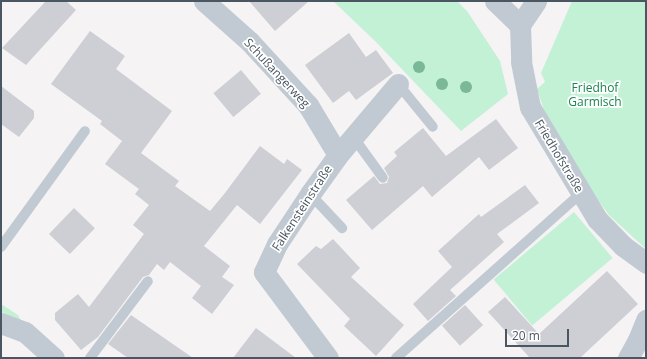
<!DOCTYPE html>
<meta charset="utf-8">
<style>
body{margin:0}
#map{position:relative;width:647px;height:359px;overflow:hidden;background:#f5f3f3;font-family:"Open Sans",sans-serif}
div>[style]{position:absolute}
.green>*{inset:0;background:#c3f1d5;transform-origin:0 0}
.building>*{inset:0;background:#cdcfd5;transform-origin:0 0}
.service>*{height:10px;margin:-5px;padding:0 5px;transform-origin:5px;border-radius:5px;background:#c1cad2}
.minor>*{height:21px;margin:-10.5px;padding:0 10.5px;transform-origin:10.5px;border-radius:10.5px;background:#c1cad2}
.trees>*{width:12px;height:12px;margin:-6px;border-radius:50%;background:#7bb799}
span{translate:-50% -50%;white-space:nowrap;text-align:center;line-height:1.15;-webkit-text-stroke:3.5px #fff;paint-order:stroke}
.street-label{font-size:12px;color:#4a5661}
.park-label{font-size:12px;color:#17864f}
.frame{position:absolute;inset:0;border:2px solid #4a5661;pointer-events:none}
.scale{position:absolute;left:505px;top:329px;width:64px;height:18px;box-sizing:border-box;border:2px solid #4a5661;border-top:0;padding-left:5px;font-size:12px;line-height:14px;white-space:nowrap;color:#4a5661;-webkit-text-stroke:3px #fff;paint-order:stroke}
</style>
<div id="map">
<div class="green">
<div style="clip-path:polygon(333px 1px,457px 1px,467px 11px,500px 61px,508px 94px,461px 131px,375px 41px)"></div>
<div style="clip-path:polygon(572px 1px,646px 1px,646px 249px,609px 215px,588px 187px,547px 119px,537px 89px,545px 82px,541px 73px)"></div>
<div style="left:574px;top:212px;width:60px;height:105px;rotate:50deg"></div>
<div style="clip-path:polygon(1px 304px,18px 315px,21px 321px,1px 312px)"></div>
</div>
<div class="building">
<div style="clip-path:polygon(46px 1px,66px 1px,76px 10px,26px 65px,2px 48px)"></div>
<div style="clip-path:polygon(249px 1px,309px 1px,275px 31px)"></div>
<div style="clip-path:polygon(90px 31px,125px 56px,116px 69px,172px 111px,141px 153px,179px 181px,175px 186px,210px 211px,225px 193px,260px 146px,284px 164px,287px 159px,302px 170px,260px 224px,237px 205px,204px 246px,230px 266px,222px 277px,234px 285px,212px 314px,192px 298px,201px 286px,170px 262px,164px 270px,157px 264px,149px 275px,143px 277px,98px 337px,81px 350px,55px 320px,55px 313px,78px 294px,89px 307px,144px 234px,133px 225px,149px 205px,135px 194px,139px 189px,105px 164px,122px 141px,100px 124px,102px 121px,51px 84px)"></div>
<div style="clip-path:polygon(349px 33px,366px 57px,376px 50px,393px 73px,356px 100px,349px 91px,333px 103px,305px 65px)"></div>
<div style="left:241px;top:70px;width:31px;height:36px;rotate:50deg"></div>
<div style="clip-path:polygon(1px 86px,34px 111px,34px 118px,19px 137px,1px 124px)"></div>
<div style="clip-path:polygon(496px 119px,518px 148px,489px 170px,479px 157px,432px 197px,423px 186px,372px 230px,346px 200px,374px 176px,380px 184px,387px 183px,389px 177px,384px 168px,397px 156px,394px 152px,423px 128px,446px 156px)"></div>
<div style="clip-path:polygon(525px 185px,539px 203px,497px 234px,504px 242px,450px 290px,456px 296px,428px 321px,413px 304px,452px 267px,438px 251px,479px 214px,481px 217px)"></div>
<div style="left:74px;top:208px;width:29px;height:36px;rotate:44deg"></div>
<div style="clip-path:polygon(333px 239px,360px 268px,351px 277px,404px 325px,376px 356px,344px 326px,350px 319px,297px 264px,316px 246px,321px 249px)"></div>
<div style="clip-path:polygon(607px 271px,638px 304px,580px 358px,530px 358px,488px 312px,505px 297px,539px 334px)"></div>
<div style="left:465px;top:305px;width:27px;height:31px;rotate:48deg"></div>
<div style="clip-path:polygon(131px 315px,193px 358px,128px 358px,108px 344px)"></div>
<div style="clip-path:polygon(256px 328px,296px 358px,233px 358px)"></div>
</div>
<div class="service">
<div style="left:398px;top:84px;width:55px;rotate:50.9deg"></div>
<div style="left:354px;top:138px;width:49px;rotate:54.1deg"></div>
<div style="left:310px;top:194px;width:47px;rotate:46.7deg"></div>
<div style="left:1px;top:247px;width:143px;rotate:-54.1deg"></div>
<div style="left:90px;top:358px;width:96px;rotate:-53deg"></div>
<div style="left:396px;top:358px;width:248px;rotate:-41.7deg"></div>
</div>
<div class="minor">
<div style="left:204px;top:1px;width:62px;rotate:41.7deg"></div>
<div style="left:250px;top:42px;width:86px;rotate:47.4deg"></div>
<div style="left:308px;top:105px;width:58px;rotate:59deg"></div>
<div style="left:495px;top:1px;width:35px;rotate:44deg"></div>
<div style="left:520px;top:25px;width:37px;rotate:88deg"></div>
<div style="left:521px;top:62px;width:46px;rotate:78.7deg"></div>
<div style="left:530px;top:107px;width:131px;rotate:59.1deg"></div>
<div style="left:597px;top:219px;width:37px;rotate:46deg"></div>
<div style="left:623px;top:246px;width:29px;rotate:36deg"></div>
<div style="left:520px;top:25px;width:29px;rotate:-56deg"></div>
<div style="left:1px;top:323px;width:26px;rotate:21deg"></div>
<div style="left:25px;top:332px;width:39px;rotate:42deg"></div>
<div style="left:328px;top:358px;width:107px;rotate:-126.7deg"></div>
<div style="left:264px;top:272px;width:31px;rotate:-65deg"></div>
<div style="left:277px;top:244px;width:60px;rotate:-56.6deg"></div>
<div style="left:310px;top:194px;width:48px;rotate:-54.3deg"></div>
<div style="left:338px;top:155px;width:93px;rotate:-49.8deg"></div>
<div style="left:628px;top:358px;width:21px;rotate:-61deg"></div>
<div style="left:638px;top:340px;width:22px;rotate:-68deg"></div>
</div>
<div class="trees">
<div style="left:419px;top:67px"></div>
<div style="left:442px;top:84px"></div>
<div style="left:466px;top:87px"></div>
</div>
<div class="street-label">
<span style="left:277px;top:73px;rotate:47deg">Schußangerweg</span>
<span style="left:559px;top:156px;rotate:59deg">Friedhofstraße</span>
<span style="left:302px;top:208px;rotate:-57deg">Falkensteinstraße</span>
</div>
<div class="park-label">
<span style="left:595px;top:95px">Friedhof<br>Garmisch</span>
</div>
<div class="frame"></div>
<div class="scale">20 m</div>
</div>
